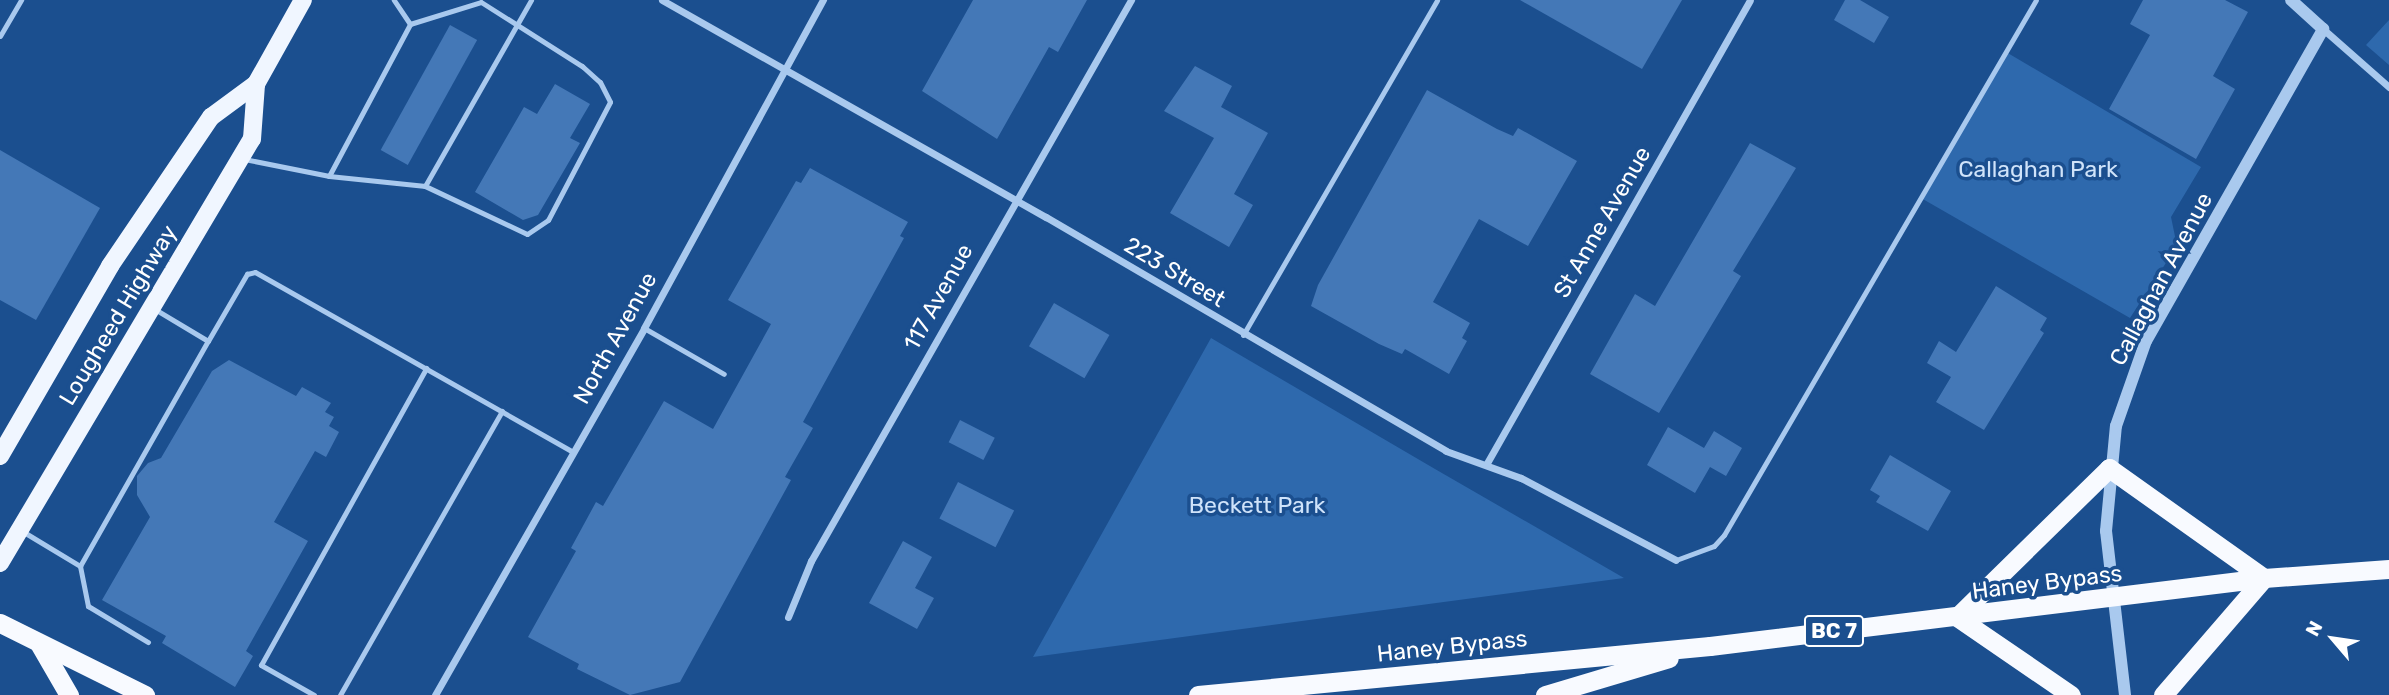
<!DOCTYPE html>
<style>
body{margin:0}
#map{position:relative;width:2389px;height:695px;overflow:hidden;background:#1b4f8f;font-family:Rubik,sans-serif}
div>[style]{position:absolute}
.green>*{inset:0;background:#2e69ad}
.building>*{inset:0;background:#4478b7;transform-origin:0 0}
.service>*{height:5px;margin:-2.5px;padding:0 2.5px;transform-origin:2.5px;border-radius:2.5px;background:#a9c9ee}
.minor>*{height:7px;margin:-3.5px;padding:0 3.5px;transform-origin:3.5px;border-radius:3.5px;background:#a9c9ee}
.tertiary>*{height:12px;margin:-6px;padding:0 6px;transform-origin:6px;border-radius:6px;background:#a9c9ee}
.primary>*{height:18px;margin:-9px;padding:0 9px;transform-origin:9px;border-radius:9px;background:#f0f6ff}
.trunk>*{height:19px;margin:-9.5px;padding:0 9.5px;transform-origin:9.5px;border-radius:9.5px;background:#f8faff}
span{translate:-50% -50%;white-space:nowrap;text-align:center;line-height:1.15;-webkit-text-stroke:7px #1b4f8f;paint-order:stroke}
.shield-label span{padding:2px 5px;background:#1b4f8f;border:2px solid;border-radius:5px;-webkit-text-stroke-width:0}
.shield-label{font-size:21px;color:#fff;font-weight:700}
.park-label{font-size:23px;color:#cfe3fa}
.street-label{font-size:23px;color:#fff}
.north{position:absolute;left:2298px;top:604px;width:70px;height:70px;-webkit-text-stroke:5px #1b4f8f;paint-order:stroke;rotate:299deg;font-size:19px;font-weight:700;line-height:28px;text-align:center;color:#fff}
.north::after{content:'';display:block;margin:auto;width:24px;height:32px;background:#fff;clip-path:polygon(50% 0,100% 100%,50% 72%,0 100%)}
</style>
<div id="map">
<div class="green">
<div style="clip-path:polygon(2389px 20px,2389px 65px,2366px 45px)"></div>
<div style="clip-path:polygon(2006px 52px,2201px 167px,2171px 217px,2177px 246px,2130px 318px,1921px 198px)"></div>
<div style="clip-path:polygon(1211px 338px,1435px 469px,1624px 578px,1033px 657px)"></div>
</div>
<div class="building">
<div style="clip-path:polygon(973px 0,1087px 0,1058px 52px,1049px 47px,997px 139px,922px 91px)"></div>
<div style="clip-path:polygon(1520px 0,1682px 0,1642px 69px)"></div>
<div style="clip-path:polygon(1845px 0,1860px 0,1889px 17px,1874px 43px,1834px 20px)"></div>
<div style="clip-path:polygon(2143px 0,2225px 0,2248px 12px,2213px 76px,2235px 89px,2196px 159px,2109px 109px,2150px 35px,2130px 24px)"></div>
<div style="left:450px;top:25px;width:31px;height:143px;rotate:29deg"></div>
<div style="clip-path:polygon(1195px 66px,1232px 86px,1221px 107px,1268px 133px,1234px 194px,1253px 205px,1229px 247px,1170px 213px,1214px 138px,1164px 111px)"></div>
<div style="clip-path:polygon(555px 84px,590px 104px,570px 138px,580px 143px,538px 215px,523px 220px,475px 192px,524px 107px,537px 114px)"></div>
<div style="clip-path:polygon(1427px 90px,1497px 129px,1513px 136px,1518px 128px,1577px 161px,1528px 246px,1479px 219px,1433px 302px,1470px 323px,1462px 338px,1467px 341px,1449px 374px,1405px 349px,1402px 354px,1379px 344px,1311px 306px,1318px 285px)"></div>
<div style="clip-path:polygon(1750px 143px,1796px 168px,1733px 271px,1741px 276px,1659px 413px,1590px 374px,1635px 294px,1655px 306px)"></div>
<div style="clip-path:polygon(0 150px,100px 208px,36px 320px,0 300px)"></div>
<div style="clip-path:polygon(810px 168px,908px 222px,900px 236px,904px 238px,803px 422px,813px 428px,785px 477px,791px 480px,680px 682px,630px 695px,577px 669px,579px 664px,528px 637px,576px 551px,571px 548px,596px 502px,603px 506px,664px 401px,713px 429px,771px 324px,728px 300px,796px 181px,801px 183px)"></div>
<div style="clip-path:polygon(1996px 286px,2047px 318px,2040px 330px,2044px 333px,1984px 430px,1936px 402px,1951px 377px,1927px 363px,1939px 341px,1956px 352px)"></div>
<div style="left:1054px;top:303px;width:64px;height:50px;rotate:30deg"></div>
<div style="clip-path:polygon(229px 360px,296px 396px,302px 387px,331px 403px,325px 412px,334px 417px,329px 426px,339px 432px,326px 457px,315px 451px,274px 522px,308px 541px,246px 651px,253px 656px,235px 687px,162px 643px,166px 636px,102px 600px,150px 517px,137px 495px,137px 476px,148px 463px,161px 458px,212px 371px)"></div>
<div style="left:960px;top:420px;width:39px;height:25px;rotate:27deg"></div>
<div style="clip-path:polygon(1668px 427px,1704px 448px,1714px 431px,1742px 448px,1726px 476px,1710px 467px,1695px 493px,1647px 465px)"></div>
<div style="clip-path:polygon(1890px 455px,1951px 491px,1928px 531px,1876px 502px,1880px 496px,1870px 490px)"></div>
<div style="left:958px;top:482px;width:63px;height:41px;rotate:27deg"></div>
<div style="clip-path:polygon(903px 541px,932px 557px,915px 588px,934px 598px,917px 629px,869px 603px)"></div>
</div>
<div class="service">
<div style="left:410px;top:24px;width:74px;rotate:-17.2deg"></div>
<div style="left:481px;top:2px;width:120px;rotate:32.4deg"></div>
<div style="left:582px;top:66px;width:24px;rotate:42deg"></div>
<div style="left:600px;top:82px;width:22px;rotate:63deg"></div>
<div style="left:610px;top:102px;width:133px;rotate:117.7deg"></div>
<div style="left:548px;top:220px;width:25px;rotate:146deg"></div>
<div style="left:527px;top:234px;width:113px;rotate:-154.8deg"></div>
<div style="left:0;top:36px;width:42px;rotate:-59.7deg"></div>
<div style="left:244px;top:159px;width:87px;rotate:11.3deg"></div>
<div style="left:329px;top:176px;width:97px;rotate:5.9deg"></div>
<div style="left:425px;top:186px;width:214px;rotate:-60.3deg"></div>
<div style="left:329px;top:176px;width:172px;rotate:-61.9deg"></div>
<div style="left:410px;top:24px;width:29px;rotate:-124deg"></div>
<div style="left:644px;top:328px;width:92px;rotate:29.9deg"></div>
<div style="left:1243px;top:335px;width:387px;rotate:-59.9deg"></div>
<div style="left:208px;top:341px;width:78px;rotate:-59.8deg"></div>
<div style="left:247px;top:274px;width:8px;rotate:-14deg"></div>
<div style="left:255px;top:272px;width:365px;rotate:29.5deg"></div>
<div style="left:22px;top:531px;width:68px;rotate:31.1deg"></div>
<div style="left:80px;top:566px;width:259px;rotate:-60.4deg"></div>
<div style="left:208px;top:341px;width:64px;rotate:-149deg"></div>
<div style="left:1676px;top:560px;width:40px;rotate:-20.2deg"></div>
<div style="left:1714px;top:546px;width:15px;rotate:-48deg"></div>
<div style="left:1724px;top:535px;width:619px;rotate:-59.75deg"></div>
<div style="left:80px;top:566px;width:41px;rotate:78.7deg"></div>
<div style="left:88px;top:606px;width:70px;rotate:31deg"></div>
<div style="left:314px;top:695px;width:61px;rotate:-150.5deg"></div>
<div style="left:261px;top:665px;width:340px;rotate:-60.9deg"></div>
<div style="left:340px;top:695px;width:327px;rotate:-60.3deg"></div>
</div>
<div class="minor">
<div style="left:662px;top:0;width:441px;rotate:29.5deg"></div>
<div style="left:1046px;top:217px;width:463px;rotate:30.3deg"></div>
<div style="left:1446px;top:451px;width:80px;rotate:19.8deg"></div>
<div style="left:1521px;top:478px;width:175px;rotate:27.9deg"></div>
<div style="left:2323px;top:29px;width:88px;rotate:41.3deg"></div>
<div style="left:1487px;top:463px;width:532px;rotate:-60.4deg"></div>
<div style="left:788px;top:617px;width:61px;rotate:-67.7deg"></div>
<div style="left:811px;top:561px;width:646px;rotate:-60.3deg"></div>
<div style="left:435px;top:695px;width:422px;rotate:-60.3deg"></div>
<div style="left:644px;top:328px;width:374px;rotate:-61.4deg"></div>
</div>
<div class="tertiary">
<div style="left:2125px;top:695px;width:165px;rotate:-96.6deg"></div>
<div style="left:2106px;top:531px;width:105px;rotate:-84.6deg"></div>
<div style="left:2116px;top:426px;width:90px;rotate:-70.6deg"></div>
<div style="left:2146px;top:341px;width:359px;rotate:-60.4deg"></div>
<div style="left:2323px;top:29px;width:43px;rotate:-137.8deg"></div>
</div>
<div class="primary">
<div style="left:0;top:456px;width:220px;rotate:-59.9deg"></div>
<div style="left:110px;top:266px;width:180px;rotate:-55.9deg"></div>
<div style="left:211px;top:117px;width:56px;rotate:-36.3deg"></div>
<div style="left:256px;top:84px;width:96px;rotate:-60.8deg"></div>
<div style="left:0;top:563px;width:493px;rotate:-59.3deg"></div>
<div style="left:252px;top:139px;width:55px;rotate:-85.8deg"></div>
</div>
<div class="trunk">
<div style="left:1957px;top:617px;width:213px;rotate:-44.4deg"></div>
<div style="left:2109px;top:468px;width:190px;rotate:35.4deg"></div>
<div style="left:1957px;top:617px;width:138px;rotate:34.4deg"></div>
<div style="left:0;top:623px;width:162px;rotate:26.4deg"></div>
<div style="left:40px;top:645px;width:58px;rotate:59.9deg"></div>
<div style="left:1198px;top:695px;width:514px;rotate:-5.47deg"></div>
<div style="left:1710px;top:646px;width:558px;rotate:-7deg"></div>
<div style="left:2264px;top:578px;width:125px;rotate:-4.1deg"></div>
<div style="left:1545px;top:695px;width:129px;rotate:-16.6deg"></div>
<div style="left:2163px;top:695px;width:155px;rotate:-49.2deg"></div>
</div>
<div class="shield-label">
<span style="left:1834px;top:631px">BC 7</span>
</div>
<div class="park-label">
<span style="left:2038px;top:169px">Callaghan Park</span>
<span style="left:1257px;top:505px">Beckett Park</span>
</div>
<div class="street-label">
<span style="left:1602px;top:222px;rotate:-60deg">St Anne Avenue</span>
<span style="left:1175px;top:272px;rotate:31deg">223 Street</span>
<span style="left:2161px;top:279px;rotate:-62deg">Callaghan Avenue</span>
<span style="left:938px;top:297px;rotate:-61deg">117 Avenue</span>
<span style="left:118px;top:315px;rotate:-59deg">Lougheed Highway</span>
<span style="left:615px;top:338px;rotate:-61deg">North Avenue</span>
<span style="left:2047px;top:582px;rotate:-7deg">Haney Bypass</span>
<span style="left:1452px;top:646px;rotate:-6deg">Haney Bypass</span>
</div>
<div class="north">N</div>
</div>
